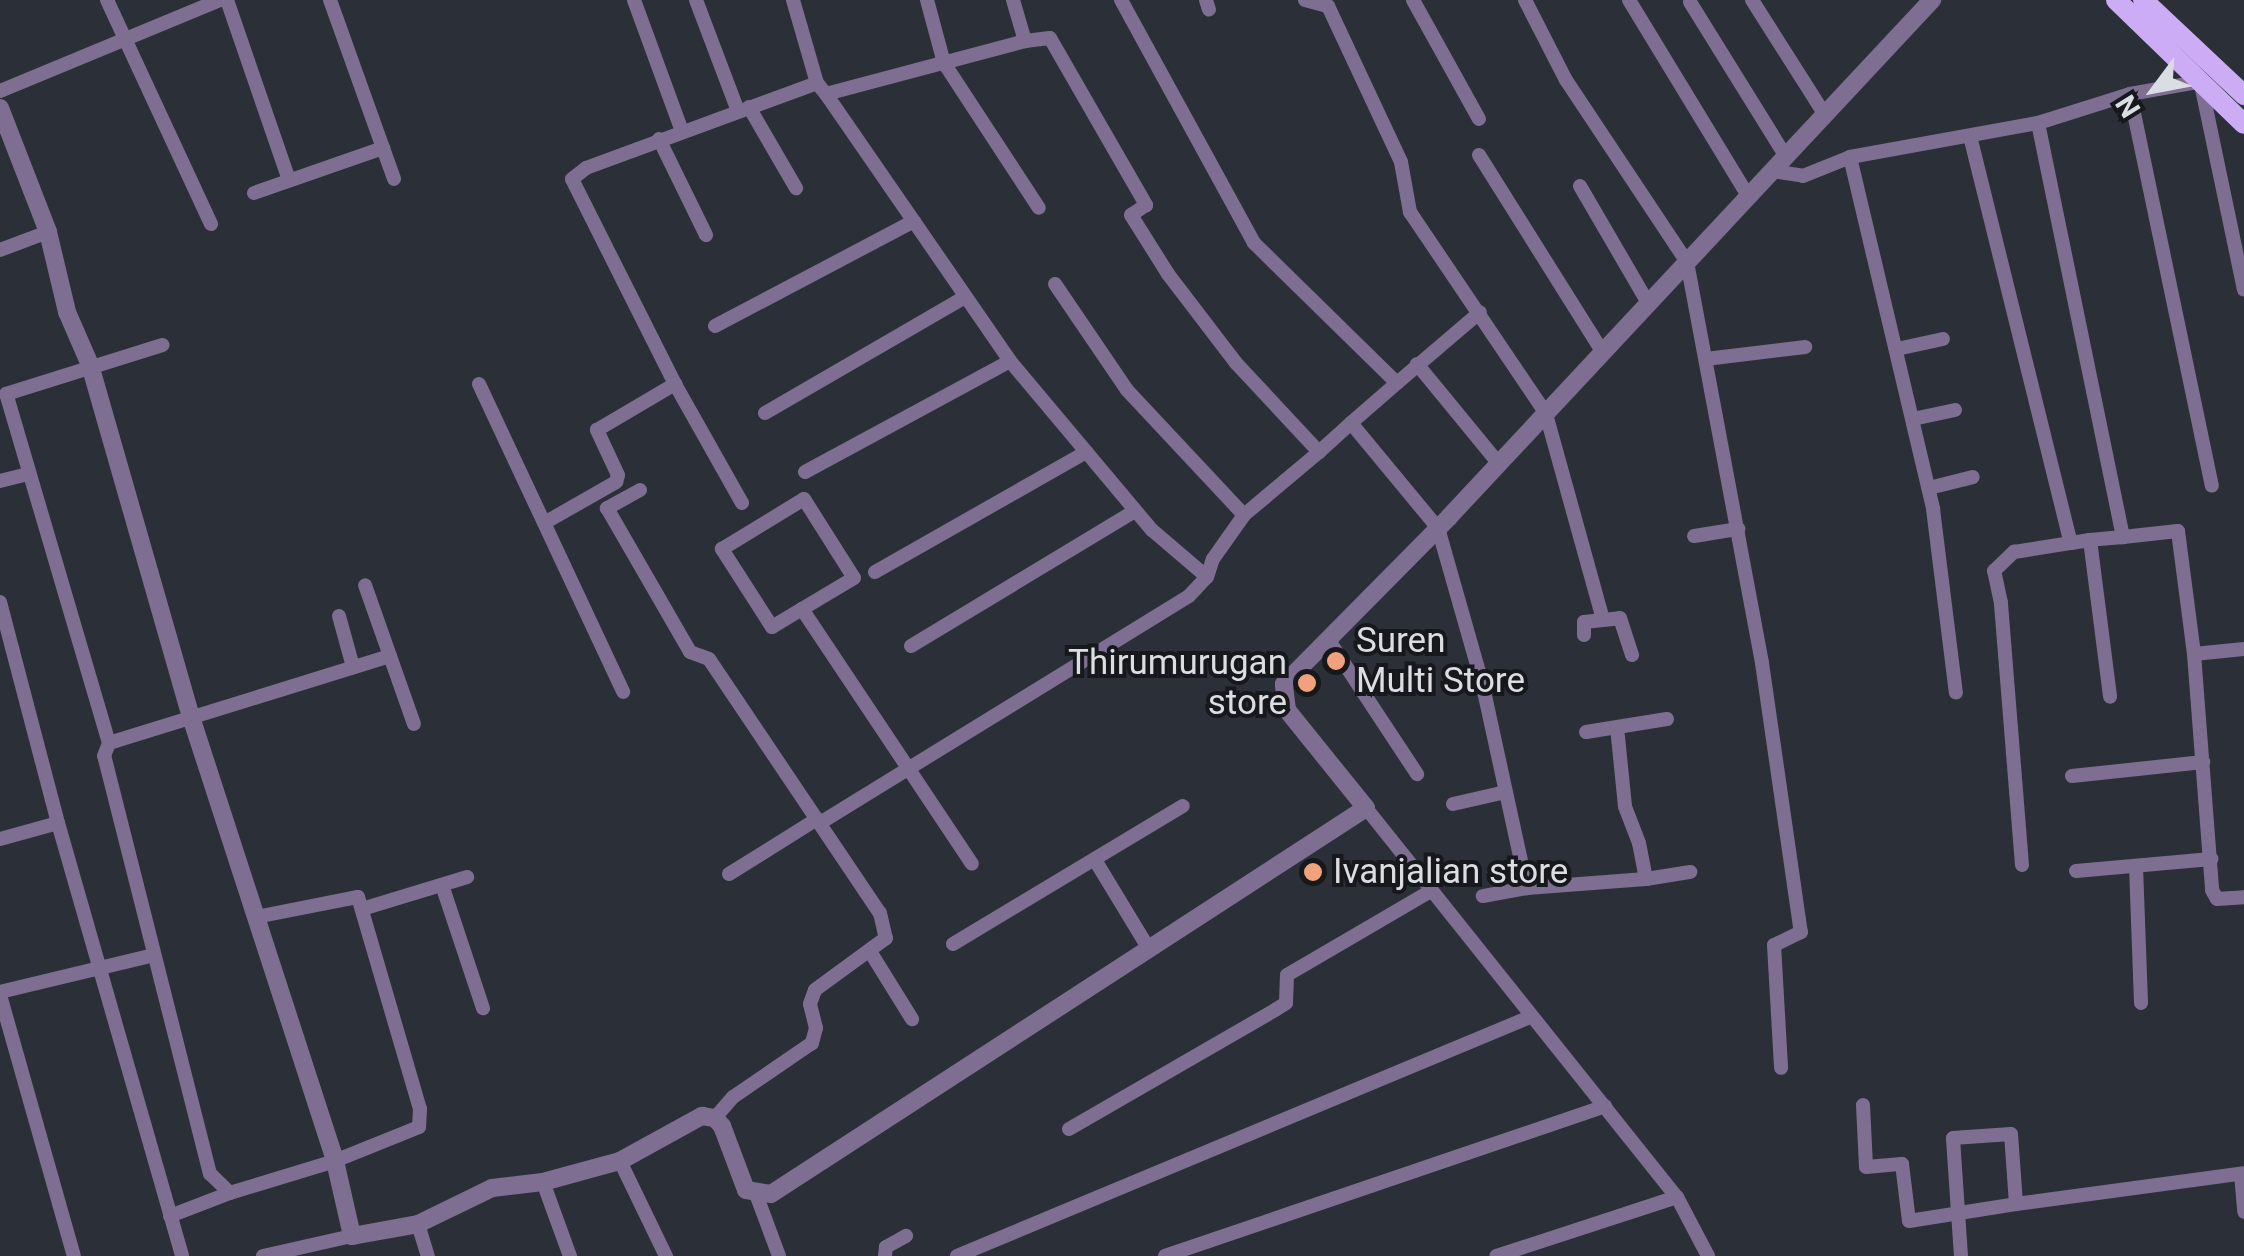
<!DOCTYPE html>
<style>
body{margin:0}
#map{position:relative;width:2244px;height:1256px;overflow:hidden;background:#2b3038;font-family:Roboto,sans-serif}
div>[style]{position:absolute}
.minor>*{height:14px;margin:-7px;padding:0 7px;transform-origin:7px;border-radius:7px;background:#7e6f92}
.tertiary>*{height:18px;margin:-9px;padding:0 9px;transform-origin:9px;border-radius:9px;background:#7e6f92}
.primary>*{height:20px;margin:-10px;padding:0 10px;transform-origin:10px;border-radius:10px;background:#ccadf5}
.dots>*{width:28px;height:28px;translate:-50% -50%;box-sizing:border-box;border:5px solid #16181b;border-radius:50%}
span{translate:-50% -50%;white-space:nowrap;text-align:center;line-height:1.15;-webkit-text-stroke:8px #16181b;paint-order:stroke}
.poi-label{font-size:35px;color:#dadde2}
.left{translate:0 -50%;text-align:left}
.right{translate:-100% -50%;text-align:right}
.north{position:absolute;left:2104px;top:40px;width:100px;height:100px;-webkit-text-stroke:8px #16181b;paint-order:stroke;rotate:238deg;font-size:28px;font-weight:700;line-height:40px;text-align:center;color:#dadde2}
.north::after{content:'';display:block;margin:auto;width:35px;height:45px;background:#dadde2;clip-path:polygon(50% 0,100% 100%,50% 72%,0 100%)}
</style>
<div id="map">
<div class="minor">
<div style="left:107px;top:0;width:247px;rotate:65.1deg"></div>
<div style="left:227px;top:0;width:190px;rotate:71deg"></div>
<div style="left:330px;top:0;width:190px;rotate:70.3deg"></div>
<div style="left:634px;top:0;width:140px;rotate:69.9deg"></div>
<div style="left:696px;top:0;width:119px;rotate:69.3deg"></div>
<div style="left:793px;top:0;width:86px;rotate:73.9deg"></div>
<div style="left:817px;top:83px;width:14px;rotate:51deg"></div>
<div style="left:826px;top:94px;width:206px;rotate:-14.9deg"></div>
<div style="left:1025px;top:41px;width:25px;rotate:-7deg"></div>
<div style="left:1050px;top:38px;width:193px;rotate:60.1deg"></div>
<div style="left:1146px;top:205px;width:18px;rotate:146deg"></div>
<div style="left:1131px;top:215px;width:70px;rotate:57.9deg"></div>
<div style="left:1168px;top:274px;width:112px;rotate:52.6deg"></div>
<div style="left:1236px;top:363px;width:122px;rotate:47deg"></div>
<div style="left:1319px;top:452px;width:43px;rotate:-42.2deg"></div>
<div style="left:1351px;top:423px;width:136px;rotate:50.4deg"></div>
<div style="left:1438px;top:528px;width:160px;rotate:74.1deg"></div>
<div style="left:1482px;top:682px;width:211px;rotate:77.7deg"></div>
<div style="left:1527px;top:888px;width:45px;rotate:169.7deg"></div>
<div style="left:927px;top:0;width:65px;rotate:74.9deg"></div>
<div style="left:944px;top:63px;width:173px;rotate:56.8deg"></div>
<div style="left:1013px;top:0;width:43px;rotate:73.7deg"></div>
<div style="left:1121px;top:0;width:277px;rotate:61.3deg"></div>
<div style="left:1254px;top:243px;width:200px;rotate:44.4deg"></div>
<div style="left:1397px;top:383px;width:61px;rotate:139deg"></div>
<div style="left:1206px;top:0;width:10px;rotate:73deg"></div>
<div style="left:1305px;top:0;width:24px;rotate:15deg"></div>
<div style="left:1328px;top:6px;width:172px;rotate:64.9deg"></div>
<div style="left:1401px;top:162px;width:51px;rotate:79.8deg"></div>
<div style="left:1410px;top:212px;width:244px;rotate:56deg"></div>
<div style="left:1546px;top:414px;width:213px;rotate:74.5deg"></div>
<div style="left:1413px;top:0;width:136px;rotate:61deg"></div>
<div style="left:1525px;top:0;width:90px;rotate:62.9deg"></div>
<div style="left:1566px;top:80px;width:219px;rotate:56.4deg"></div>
<div style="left:1687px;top:262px;width:408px;rotate:79.4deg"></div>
<div style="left:1762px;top:663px;width:272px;rotate:81.8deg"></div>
<div style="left:1801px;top:932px;width:30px;rotate:154deg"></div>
<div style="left:1774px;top:945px;width:123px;rotate:86.7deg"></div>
<div style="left:1629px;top:0;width:231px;rotate:58.7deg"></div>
<div style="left:1752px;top:0;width:136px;rotate:57.6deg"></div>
<div style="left:1690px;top:2px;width:182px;rotate:58.2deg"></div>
<div style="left:2201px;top:84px;width:210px;rotate:78.2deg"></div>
<div style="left:0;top:91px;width:238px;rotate:-22.5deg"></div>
<div style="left:826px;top:94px;width:324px;rotate:55.4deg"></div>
<div style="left:1010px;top:361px;width:221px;rotate:50deg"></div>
<div style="left:1152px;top:530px;width:72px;rotate:40.5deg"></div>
<div style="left:2130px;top:94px;width:400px;rotate:78.2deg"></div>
<div style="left:749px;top:107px;width:94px;rotate:59.9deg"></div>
<div style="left:2038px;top:123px;width:423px;rotate:78.4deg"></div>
<div style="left:2123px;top:537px;width:33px;rotate:175deg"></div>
<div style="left:2090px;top:540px;width:158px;rotate:82.7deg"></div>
<div style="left:1970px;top:136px;width:419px;rotate:76.1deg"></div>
<div style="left:2071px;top:543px;width:19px;rotate:-9deg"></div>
<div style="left:659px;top:139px;width:107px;rotate:63.9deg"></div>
<div style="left:1479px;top:155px;width:234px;rotate:57.9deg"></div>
<div style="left:1850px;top:157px;width:362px;rotate:76.7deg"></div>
<div style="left:1933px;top:509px;width:185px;rotate:82.9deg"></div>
<div style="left:1773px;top:171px;width:30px;rotate:9deg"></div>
<div style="left:1803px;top:176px;width:51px;rotate:-22deg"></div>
<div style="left:1850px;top:157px;width:191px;rotate:-10.3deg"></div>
<div style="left:2038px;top:123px;width:96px;rotate:-17.5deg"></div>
<div style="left:2130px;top:94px;width:74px;rotate:-10.1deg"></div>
<div style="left:1580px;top:186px;width:135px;rotate:59.8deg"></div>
<div style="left:254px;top:193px;width:137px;rotate:-19.2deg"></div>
<div style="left:0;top:250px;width:51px;rotate:-20.6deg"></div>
<div style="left:1055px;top:284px;width:128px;rotate:55.8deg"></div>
<div style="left:1127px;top:390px;width:171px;rotate:46.9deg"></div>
<div style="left:1244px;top:515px;width:98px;rotate:-40deg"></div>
<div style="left:715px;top:326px;width:225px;rotate:-27.8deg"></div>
<div style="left:1897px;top:349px;width:47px;rotate:-12.3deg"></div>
<div style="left:1706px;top:359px;width:100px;rotate:-6.9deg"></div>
<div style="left:1417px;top:364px;width:129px;rotate:50.6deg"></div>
<div style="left:1397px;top:383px;width:109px;rotate:-40.5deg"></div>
<div style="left:479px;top:384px;width:340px;rotate:64.9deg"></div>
<div style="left:765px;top:413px;width:229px;rotate:-30.1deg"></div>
<div style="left:1913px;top:419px;width:43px;rotate:-12.1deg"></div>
<div style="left:805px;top:472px;width:233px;rotate:-28.4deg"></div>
<div style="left:0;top:481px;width:30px;rotate:-14deg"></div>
<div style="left:1929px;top:488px;width:45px;rotate:-14deg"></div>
<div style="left:640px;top:490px;width:38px;rotate:151deg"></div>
<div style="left:607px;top:508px;width:166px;rotate:60deg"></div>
<div style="left:690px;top:652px;width:20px;rotate:20deg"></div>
<div style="left:709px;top:659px;width:306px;rotate:56.1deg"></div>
<div style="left:880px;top:913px;width:26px;rotate:77deg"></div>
<div style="left:886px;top:938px;width:88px;rotate:143.8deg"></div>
<div style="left:815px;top:990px;width:15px;rotate:110deg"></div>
<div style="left:810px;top:1004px;width:25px;rotate:76deg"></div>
<div style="left:816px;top:1028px;width:16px;rotate:105deg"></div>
<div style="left:812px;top:1043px;width:96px;rotate:145.6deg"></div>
<div style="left:733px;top:1097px;width:28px;rotate:131deg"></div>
<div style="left:742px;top:503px;width:137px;rotate:-119.4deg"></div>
<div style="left:675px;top:384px;width:229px;rotate:-116.7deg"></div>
<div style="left:572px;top:179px;width:18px;rotate:-38deg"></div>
<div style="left:586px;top:168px;width:246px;rotate:-20.2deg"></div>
<div style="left:546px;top:522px;width:81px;rotate:-29.7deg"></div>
<div style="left:616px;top:482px;width:7px;rotate:-74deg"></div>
<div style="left:618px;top:475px;width:50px;rotate:-115deg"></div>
<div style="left:597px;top:430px;width:91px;rotate:-30.5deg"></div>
<div style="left:1694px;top:536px;width:45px;rotate:-9deg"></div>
<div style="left:2123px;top:537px;width:55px;rotate:-6.2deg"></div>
<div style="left:2178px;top:531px;width:124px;rotate:82.6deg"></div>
<div style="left:2194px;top:654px;width:237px;rotate:85.6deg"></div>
<div style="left:2212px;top:890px;width:10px;rotate:61deg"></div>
<div style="left:2217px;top:899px;width:27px;rotate:-4deg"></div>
<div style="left:875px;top:572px;width:243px;rotate:-29.6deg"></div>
<div style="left:0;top:602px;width:228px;rotate:75.3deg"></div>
<div style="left:58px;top:823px;width:60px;rotate:164.6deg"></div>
<div style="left:802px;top:609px;width:35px;rotate:149deg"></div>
<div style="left:772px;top:627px;width:93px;rotate:-122.7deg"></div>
<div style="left:722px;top:549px;width:96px;rotate:-31.4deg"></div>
<div style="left:804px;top:499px;width:93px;rotate:57.7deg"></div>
<div style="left:854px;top:578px;width:61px;rotate:149.2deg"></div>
<div style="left:802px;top:609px;width:306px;rotate:56.3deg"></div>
<div style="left:339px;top:616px;width:53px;rotate:74.6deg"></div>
<div style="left:1584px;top:635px;width:13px;rotate:-90deg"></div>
<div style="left:1584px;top:622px;width:36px;rotate:-6deg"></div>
<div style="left:1620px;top:618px;width:39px;rotate:72deg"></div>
<div style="left:1328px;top:639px;width:162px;rotate:56.6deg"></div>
<div style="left:911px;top:646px;width:262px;rotate:-31.1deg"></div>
<div style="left:2194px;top:654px;width:50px;rotate:-5.7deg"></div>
<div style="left:390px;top:656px;width:72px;rotate:70.6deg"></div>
<div style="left:1586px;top:732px;width:82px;rotate:-9.1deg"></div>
<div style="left:109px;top:743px;width:364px;rotate:-106.4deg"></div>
<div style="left:6px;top:394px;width:164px;rotate:-17.4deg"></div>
<div style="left:2072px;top:776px;width:132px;rotate:-6.1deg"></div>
<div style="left:1453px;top:804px;width:54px;rotate:-12.8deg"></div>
<div style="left:1366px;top:808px;width:498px;rotate:51.4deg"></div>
<div style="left:1677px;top:1197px;width:190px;rotate:161.9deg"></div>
<div style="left:58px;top:823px;width:450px;rotate:74deg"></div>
<div style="left:820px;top:823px;width:433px;rotate:-31.6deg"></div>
<div style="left:1189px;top:596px;width:26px;rotate:-47deg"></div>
<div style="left:1207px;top:577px;width:19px;rotate:-72deg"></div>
<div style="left:1213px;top:559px;width:54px;rotate:-54.8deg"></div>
<div style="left:1095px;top:860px;width:104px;rotate:58.8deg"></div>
<div style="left:2022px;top:865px;width:263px;rotate:-94.6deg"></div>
<div style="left:2001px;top:603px;width:33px;rotate:-102deg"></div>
<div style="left:1994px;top:571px;width:28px;rotate:-44deg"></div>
<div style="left:2014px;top:552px;width:58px;rotate:-9deg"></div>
<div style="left:2136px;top:866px;width:137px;rotate:87.9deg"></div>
<div style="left:2076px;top:871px;width:136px;rotate:-5.1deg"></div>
<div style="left:729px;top:874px;width:104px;rotate:-32deg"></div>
<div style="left:1646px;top:879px;width:45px;rotate:-9deg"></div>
<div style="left:442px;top:885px;width:130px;rotate:71.6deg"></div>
<div style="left:1527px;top:888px;width:119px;rotate:-4.3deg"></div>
<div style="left:1646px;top:879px;width:37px;rotate:-101deg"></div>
<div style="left:1639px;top:843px;width:40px;rotate:-111deg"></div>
<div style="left:1625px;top:806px;width:79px;rotate:-95.8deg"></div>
<div style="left:362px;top:909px;width:110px;rotate:-16.9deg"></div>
<div style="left:256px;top:917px;width:104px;rotate:-11.1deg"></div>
<div style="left:358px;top:897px;width:221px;rotate:73.7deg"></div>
<div style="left:420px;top:1109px;width:18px;rotate:93deg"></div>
<div style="left:419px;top:1127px;width:91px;rotate:158deg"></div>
<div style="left:335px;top:1161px;width:110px;rotate:163.1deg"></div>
<div style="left:230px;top:1193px;width:28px;rotate:-136deg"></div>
<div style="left:210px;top:1174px;width:431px;rotate:-104.2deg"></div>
<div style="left:104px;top:756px;width:14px;rotate:-69deg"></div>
<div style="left:109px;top:743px;width:294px;rotate:-17.2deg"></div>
<div style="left:390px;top:656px;width:75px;rotate:-109.4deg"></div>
<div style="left:953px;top:944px;width:268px;rotate:-31deg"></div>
<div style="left:871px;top:953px;width:78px;rotate:58.2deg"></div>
<div style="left:0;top:992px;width:158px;rotate:-13.5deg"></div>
<div style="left:0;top:995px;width:271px;rotate:74.2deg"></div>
<div style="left:1863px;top:1105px;width:62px;rotate:87.2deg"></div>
<div style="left:1866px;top:1167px;width:36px;rotate:-5deg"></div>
<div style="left:1902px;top:1164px;width:57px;rotate:83deg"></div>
<div style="left:1909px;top:1221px;width:108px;rotate:-9deg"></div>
<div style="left:1069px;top:1129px;width:238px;rotate:-30deg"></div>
<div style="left:1275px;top:1010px;width:13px;rotate:-32deg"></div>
<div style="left:1286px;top:1003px;width:28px;rotate:-88deg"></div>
<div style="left:1287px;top:975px;width:167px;rotate:-30.3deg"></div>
<div style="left:620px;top:1161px;width:106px;rotate:64.2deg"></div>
<div style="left:2241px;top:1174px;width:38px;rotate:85deg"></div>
<div style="left:543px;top:1182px;width:79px;rotate:70deg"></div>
<div style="left:756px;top:1194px;width:66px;rotate:69.6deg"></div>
<div style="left:1677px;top:1197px;width:67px;rotate:62.3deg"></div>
<div style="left:170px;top:1216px;width:64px;rotate:-21deg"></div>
<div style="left:418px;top:1224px;width:34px;rotate:73deg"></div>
<div style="left:263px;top:1256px;width:91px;rotate:-12.7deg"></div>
<div style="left:885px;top:1256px;width:9px;rotate:-84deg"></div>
<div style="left:886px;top:1247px;width:23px;rotate:-29deg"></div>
<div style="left:957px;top:1256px;width:621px;rotate:-22.64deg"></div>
<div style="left:1165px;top:1256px;width:465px;rotate:-18.8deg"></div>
<div style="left:1961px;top:1256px;width:118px;rotate:-93.9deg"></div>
<div style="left:1953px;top:1138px;width:58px;rotate:-3.9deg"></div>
<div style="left:2011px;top:1134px;width:70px;rotate:85.9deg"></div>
<div style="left:2016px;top:1204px;width:230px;rotate:-7.7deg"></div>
</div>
<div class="tertiary">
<div style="left:0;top:108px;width:133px;rotate:68.8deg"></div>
<div style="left:48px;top:232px;width:82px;rotate:76.6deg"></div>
<div style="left:67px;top:312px;width:58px;rotate:66.5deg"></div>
<div style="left:90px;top:365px;width:366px;rotate:74deg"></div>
<div style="left:191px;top:717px;width:467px;rotate:72deg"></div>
<div style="left:335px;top:1161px;width:77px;rotate:77.2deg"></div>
<div style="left:352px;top:1236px;width:67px;rotate:-10.3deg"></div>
<div style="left:418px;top:1224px;width:82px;rotate:-25.9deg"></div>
<div style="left:492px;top:1188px;width:51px;rotate:-6.7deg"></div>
<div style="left:543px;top:1182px;width:80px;rotate:-15.3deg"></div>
<div style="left:620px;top:1161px;width:94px;rotate:-28.8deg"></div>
<div style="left:702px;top:1116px;width:13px;rotate:9deg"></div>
<div style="left:715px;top:1118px;width:11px;rotate:49deg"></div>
<div style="left:722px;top:1126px;width:68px;rotate:69.4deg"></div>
<div style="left:746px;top:1190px;width:25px;rotate:9deg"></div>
<div style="left:771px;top:1194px;width:709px;rotate:-32.97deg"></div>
<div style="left:1366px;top:808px;width:126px;rotate:-128.9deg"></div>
<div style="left:1287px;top:710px;width:26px;rotate:-97deg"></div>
<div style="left:1284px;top:684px;width:235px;rotate:-45.3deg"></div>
<div style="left:1449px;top:517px;width:708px;rotate:-46.95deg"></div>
</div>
<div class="primary">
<div style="left:2116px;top:0;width:178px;rotate:44.1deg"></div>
<div style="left:2143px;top:0;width:139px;rotate:43.2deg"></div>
</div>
<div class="dots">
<div style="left:1336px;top:661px;background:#f1a17b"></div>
<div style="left:1307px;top:683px;background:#f1a17b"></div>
<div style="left:1313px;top:872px;background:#f1a17b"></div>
</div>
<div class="poi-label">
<span class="left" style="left:1356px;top:661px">Suren<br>Multi Store</span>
<span class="right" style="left:1287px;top:683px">Thirumurugan<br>store</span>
<span class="left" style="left:1333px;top:872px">Ivanjalian store</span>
</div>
<div class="north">N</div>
</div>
